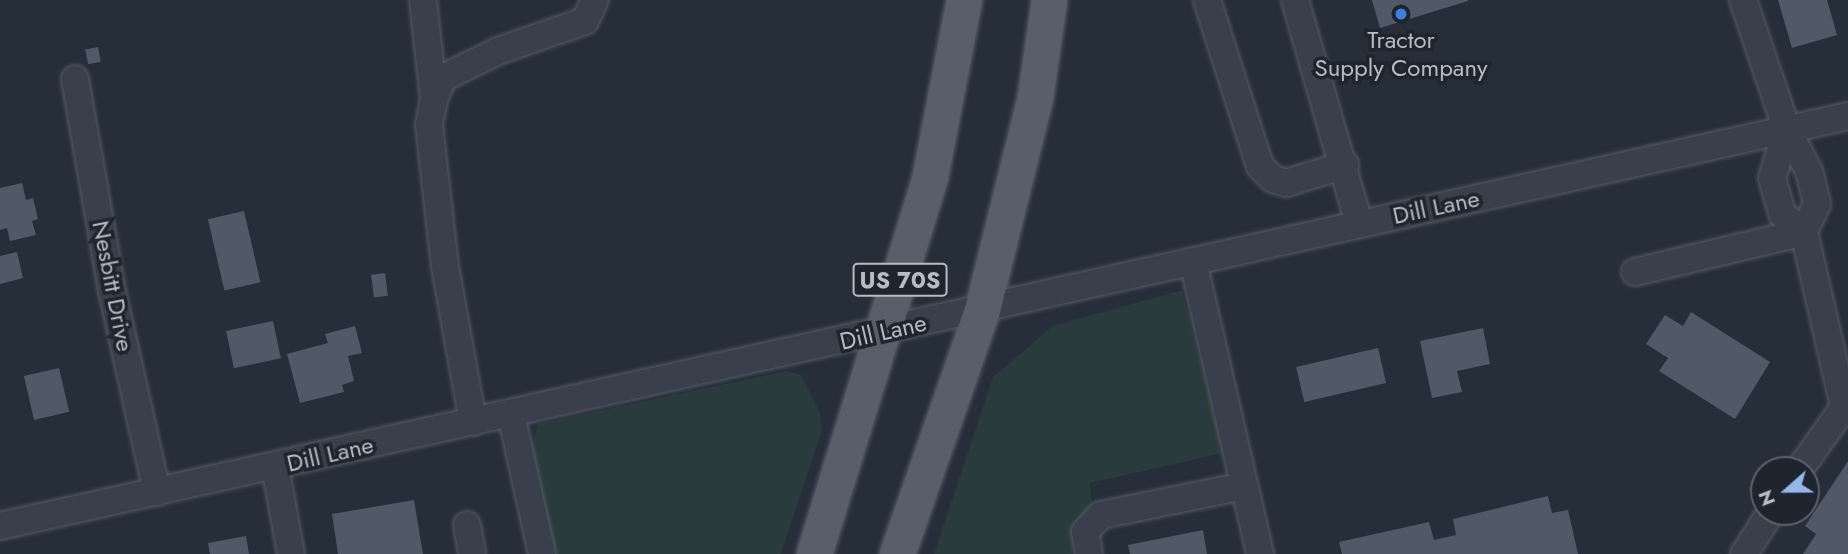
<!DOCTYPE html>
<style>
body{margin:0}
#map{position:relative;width:1848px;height:554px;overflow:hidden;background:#262e3a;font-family:Jost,sans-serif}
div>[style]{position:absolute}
.green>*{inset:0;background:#293b3c}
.building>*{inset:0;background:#505965;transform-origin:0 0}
.roads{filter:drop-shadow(0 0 2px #555b65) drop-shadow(0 0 2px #555b65)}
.minor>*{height:26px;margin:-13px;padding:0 13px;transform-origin:13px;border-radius:13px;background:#3a404b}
.major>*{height:35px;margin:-17.5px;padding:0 17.5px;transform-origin:17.5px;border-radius:17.5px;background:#585f6a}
.dots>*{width:19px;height:19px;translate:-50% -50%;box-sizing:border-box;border:4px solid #1f252f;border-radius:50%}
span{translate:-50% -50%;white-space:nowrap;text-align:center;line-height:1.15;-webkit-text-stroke:7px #1f252f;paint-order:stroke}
.shield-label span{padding:2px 5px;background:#1f252f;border:2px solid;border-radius:5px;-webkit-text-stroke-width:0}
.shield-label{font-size:23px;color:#b6bcc6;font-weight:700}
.poi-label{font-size:24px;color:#b6bcc6}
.street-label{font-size:24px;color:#b6bcc6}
.north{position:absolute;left:1750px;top:456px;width:70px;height:70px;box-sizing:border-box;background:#1f252f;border:2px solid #5b616b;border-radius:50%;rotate:249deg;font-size:19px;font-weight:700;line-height:28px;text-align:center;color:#b6bcc6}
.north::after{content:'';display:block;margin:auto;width:24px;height:32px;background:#96b5eb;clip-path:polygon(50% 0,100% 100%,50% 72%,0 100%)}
</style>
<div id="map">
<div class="green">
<div style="clip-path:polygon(1182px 290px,1223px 453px,1090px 483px,1092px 506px,1074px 532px,1072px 554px,934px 554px,993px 377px,1053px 326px)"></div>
<div style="clip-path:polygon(786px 371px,801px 375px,820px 413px,822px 430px,781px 554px,555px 554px,530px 452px,538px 424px)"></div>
</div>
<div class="building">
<div style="clip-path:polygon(1372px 0,1468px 0,1468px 1px,1380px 28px)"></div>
<div style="clip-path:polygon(1778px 0,1827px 0,1837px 35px,1792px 48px)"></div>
<div style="left:98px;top:47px;width:15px;height:13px;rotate:79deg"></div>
<div style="clip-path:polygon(22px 183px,26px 200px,33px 198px,38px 219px,32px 221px,36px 235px,10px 241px,7px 228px,0 230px,0 188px)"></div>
<div style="left:244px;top:211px;width:73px;height:37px;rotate:77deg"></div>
<div style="clip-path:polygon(17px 252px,23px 278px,0 284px,0 256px)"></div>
<div style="left:385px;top:273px;width:23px;height:14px;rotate:83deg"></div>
<div style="clip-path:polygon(1691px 312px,1770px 362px,1735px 419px,1659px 371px,1668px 358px,1646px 344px,1665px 315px,1683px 326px)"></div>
<div style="left:273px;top:321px;width:38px;height:48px;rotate:78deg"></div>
<div style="clip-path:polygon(355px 326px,362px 353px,348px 356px,354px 381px,342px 385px,344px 392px,300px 403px,287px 354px,328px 343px,325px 334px)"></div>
<div style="clip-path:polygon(1483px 328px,1490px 364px,1457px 371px,1462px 392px,1432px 398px,1420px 341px)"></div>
<div style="left:1378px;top:348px;width:36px;height:84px;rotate:77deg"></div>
<div style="left:59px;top:368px;width:45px;height:36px;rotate:77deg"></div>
<div style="clip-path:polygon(1848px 461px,1848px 554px,1803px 554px,1816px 534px,1805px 526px)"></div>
<div style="clip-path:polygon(1548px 496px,1552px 513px,1568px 510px,1578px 554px,1342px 554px,1339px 542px,1429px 522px,1434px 540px,1456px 535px,1453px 519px)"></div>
<div style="clip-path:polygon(414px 500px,423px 554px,338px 554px,332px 514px)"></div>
<div style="clip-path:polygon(1203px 530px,1207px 554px,1130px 554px,1128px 545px)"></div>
<div style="clip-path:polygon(246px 536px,249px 554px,210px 554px,208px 543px)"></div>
</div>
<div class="roads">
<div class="minor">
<div style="left:423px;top:0;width:100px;rotate:83.7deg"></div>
<div style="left:1207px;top:0;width:174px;rotate:72.3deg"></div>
<div style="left:1260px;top:166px;width:18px;rotate:45deg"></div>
<div style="left:1273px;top:179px;width:14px;rotate:17deg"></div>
<div style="left:1286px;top:183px;width:62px;rotate:-17deg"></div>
<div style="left:1295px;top:0;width:232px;rotate:74deg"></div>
<div style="left:1743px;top:0;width:137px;rotate:71.3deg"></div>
<div style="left:1787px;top:130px;width:47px;rotate:61.8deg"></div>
<div style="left:1809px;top:171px;width:34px;rotate:76deg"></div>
<div style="left:1817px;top:204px;width:31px;rotate:115deg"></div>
<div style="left:75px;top:79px;width:215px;rotate:80.1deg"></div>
<div style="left:112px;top:291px;width:206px;rotate:77.4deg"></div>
<div style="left:1787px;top:130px;width:50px;rotate:107.4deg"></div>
<div style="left:1772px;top:178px;width:37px;rotate:74deg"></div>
<div style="left:1782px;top:214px;width:28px;rotate:39deg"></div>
<div style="left:1804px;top:232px;width:180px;rotate:77.1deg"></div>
<div style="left:1844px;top:407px;width:77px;rotate:125.5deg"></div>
<div style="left:1193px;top:261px;width:301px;rotate:77.1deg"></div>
<div style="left:1635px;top:272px;width:174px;rotate:-13.3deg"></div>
<div style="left:511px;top:414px;width:143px;rotate:77.5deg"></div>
<div style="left:473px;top:422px;width:158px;rotate:-100.2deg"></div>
<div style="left:445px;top:267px;width:143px;rotate:-96.4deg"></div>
<div style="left:429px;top:125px;width:25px;rotate:-79deg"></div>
<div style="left:434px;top:100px;width:24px;rotate:-68deg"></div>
<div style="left:443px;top:78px;width:61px;rotate:-26.1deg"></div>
<div style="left:498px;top:51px;width:92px;rotate:-19deg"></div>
<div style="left:585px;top:21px;width:23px;rotate:-65deg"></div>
<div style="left:275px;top:466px;width:89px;rotate:79.7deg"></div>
<div style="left:467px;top:525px;width:29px;rotate:80deg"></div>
<div style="left:0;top:526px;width:1893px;rotate:-12.51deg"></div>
<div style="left:1089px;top:554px;width:22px;rotate:-100deg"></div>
<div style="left:1085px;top:532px;width:23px;rotate:-47deg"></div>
<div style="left:1101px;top:515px;width:146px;rotate:-11.5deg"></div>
<div style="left:1744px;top:554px;width:50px;rotate:-57.3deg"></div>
</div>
<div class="major">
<div style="left:814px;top:554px;width:395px;rotate:-72.9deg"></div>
<div style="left:930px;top:176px;width:179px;rotate:-79.1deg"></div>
<div style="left:897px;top:554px;width:258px;rotate:-70.8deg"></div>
<div style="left:982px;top:310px;width:219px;rotate:-76deg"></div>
<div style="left:1035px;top:97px;width:98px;rotate:-81.8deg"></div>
</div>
</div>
<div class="dots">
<div style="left:1401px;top:14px;background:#3f7fe0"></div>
</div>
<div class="shield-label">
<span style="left:900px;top:280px">US 70S</span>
</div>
<div class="poi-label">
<span style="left:1401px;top:54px">Tractor<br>Supply Company</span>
</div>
<div class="street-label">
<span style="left:1436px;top:207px;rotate:-12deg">Dill Lane</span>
<span style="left:113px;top:286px;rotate:79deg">Nesbitt Drive</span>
<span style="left:883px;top:332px;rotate:-13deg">Dill Lane</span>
<span style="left:330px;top:454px;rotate:-13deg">Dill Lane</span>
</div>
<div class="north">N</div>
</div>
